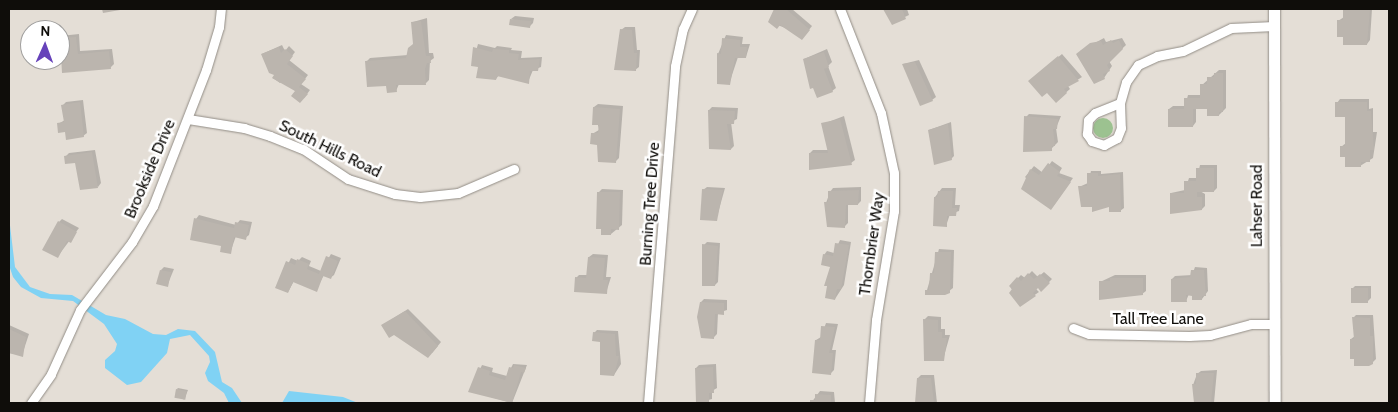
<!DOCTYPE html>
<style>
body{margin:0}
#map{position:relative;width:1398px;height:412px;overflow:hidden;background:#e4ded6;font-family:Cabin,sans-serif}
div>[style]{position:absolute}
.green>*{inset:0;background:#9cc290}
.round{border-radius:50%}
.water>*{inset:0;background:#80d2f4}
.shadow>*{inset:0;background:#0003}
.building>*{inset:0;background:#bbb5ae;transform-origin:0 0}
.roads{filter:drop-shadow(0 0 1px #928d86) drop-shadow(0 0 1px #928d86)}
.minor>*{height:9px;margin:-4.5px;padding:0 4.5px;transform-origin:4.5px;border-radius:4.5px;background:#fff}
.tertiary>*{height:11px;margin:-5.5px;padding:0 5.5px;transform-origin:5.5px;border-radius:5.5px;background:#fff}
span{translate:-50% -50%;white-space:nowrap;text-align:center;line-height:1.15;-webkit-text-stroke:5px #fff;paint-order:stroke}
.street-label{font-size:16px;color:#0f0d0a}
.frame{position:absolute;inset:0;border:10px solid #0f0d0a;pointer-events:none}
.north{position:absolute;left:20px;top:20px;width:50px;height:50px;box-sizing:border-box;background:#fff;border:1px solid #9f9e9d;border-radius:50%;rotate:2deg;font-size:14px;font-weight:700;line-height:20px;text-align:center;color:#0f0d0a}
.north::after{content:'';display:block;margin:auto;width:18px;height:22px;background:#6642ba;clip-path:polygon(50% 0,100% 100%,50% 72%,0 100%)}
</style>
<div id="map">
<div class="green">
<div class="round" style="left:1093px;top:118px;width:20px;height:20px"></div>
</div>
<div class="water">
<div style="clip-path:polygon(9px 217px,15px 267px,30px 287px,50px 294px,72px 295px,106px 315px,125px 319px,153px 334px,166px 335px,178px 329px,195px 331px,215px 352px,222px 382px,232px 388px,242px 403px,229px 403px,224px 393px,208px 381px,205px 373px,210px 362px,209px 356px,190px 335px,170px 339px,167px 353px,141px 382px,127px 385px,105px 368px,105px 360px,115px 351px,117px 344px,104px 324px,73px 301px,41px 298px,21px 287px,13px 277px,9px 265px)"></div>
<div style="clip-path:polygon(289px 391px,343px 397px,358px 403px,282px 403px)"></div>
</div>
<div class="shadow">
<div style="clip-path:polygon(777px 9px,792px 9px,812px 26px,805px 35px,769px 22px)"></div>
<div style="clip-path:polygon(885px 9px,907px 9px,909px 15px,892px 23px)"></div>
<div style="clip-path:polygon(1372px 9px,1370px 40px,1367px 44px,1344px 36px,1338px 21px,1344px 17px,1345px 9px)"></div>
<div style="clip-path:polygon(515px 16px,534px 18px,533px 23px,530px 26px,511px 19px)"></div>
<div style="clip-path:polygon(427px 18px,429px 53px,433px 53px,434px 58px,430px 61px,429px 80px,426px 83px,399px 84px,396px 91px,367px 61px,370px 58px,408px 55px,414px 44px,413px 22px)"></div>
<div style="clip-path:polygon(625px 27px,635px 27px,637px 50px,640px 50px,639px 67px,635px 70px,621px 30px)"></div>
<div style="clip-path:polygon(79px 34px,80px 51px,112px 49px,114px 64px,110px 68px,60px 57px,60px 36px)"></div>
<div style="clip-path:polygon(726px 35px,743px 37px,742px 44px,750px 44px,746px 57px,738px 57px,729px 84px,718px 54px)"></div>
<div style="clip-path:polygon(1104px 38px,1106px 42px,1122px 38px,1126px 45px,1109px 61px,1112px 66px,1104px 78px,1080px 51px)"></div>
<div style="clip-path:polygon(478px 44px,495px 48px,497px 46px,512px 48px,511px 50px,522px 51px,521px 58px,542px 57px,541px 67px,533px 70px,528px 82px,499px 75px,496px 79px,479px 66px,472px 65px)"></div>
<div style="clip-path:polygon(282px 45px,285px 51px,289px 46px,295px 52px,289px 60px,308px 75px,301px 84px,310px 90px,304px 98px,283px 81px,280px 83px,273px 78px,276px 74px,262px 54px)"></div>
<div style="clip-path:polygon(827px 49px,832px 62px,828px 66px,836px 88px,832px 91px,804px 59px)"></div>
<div style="clip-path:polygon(1062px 54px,1082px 77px,1068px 86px,1070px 89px,1056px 101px,1033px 78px)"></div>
<div style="clip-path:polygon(919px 60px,936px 97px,932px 100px,903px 64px)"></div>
<div style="clip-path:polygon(1219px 70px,1226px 70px,1226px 108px,1219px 115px,1208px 107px,1196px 107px,1196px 122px,1193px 126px,1169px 109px,1173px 106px,1185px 106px,1188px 95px,1202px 95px,1202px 85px)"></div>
<div style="clip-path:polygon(1340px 99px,1369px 99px,1369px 109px,1373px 108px,1373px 132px,1377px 132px,1373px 158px,1360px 166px,1346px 156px,1341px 147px,1346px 143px,1346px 116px,1337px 103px)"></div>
<div style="clip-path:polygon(83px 100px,87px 133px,83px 136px,66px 130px,58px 124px,65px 120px,63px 105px,66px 102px)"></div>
<div style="clip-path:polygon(598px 104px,623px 106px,619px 158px,615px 162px,592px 134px,599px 130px,594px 107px)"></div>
<div style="clip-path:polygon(712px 107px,738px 108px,737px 119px,731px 122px,734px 146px,731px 149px,710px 148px,709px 110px)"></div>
<div style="clip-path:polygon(1029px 114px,1061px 116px,1056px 128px,1058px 142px,1051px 149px,1026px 117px)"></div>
<div style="clip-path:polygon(844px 116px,855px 160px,851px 163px,810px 153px,813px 150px,829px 150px,823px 124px)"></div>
<div style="clip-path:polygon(951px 122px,954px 156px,951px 159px,929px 130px)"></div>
<div style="clip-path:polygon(95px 150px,101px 183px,98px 187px,76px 161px,66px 156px,69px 153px)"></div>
<div style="clip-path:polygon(1052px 161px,1062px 168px,1059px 173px,1073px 178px,1054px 205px,1025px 177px,1034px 166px,1043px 173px)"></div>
<div style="clip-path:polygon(1200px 165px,1217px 165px,1217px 188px,1214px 191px,1200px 191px,1205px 194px,1205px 206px,1202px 209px,1171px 193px,1185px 190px,1189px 178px,1197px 178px)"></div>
<div style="clip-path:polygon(1091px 171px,1101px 171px,1101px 174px,1123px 172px,1124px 208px,1120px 211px,1110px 205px,1093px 206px,1079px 187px,1088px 183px)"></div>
<div style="clip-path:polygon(707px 187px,725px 188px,716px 220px,703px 190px)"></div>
<div style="clip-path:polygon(861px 187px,861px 201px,858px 204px,848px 204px,848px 223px,844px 227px,826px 203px,830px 192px,833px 188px)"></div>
<div style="clip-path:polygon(942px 188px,956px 188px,955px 205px,960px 205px,959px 211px,950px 214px,946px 226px,935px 197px)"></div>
<div style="clip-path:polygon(602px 189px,623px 190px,622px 225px,611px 234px,599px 192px)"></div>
<div style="clip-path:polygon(199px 215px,236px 225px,240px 220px,252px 222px,249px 235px,245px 238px,236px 236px,230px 253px,196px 219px)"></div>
<div style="clip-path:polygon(62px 219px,79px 228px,58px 256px,59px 222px)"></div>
<div style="clip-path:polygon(840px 240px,851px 242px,844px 285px,835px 299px,832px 266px,824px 255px,827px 251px,834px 253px)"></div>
<div style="clip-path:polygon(707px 242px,720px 243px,718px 282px,715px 285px,704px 245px)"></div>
<div style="clip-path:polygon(939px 249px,954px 250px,953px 288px,949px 291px,927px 290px)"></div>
<div style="clip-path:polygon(331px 254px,341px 258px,334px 275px,330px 278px,324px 275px,316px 290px,294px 281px,288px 292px,277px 287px,291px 258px,298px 261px,302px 257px,311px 261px,309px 266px,321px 271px)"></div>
<div style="clip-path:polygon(593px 254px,608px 255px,606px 277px,611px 277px,606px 293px,576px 278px,579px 275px,588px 275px,589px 257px)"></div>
<div style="clip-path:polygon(164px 267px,174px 269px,167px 286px,161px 270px)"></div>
<div style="clip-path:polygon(1195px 267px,1207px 268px,1208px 291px,1202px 299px,1189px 294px,1186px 301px,1172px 279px,1175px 276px,1192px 275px)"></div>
<div style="clip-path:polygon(1032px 271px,1038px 277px,1044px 272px,1052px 279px,1041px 290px,1038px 286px,1036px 289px,1039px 292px,1020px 305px,1010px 286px,1021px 275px,1025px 278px)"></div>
<div style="clip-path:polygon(1115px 275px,1146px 275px,1146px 291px,1142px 294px,1100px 282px)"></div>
<div style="clip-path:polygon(1355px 286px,1371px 286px,1371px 298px,1368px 301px,1352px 289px)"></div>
<div style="clip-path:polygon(704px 299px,727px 300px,727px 310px,718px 313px,717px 334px,714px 337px,701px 302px)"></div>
<div style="clip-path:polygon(408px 309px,441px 342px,432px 353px,383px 325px)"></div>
<div style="clip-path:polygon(1356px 315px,1373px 315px,1376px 359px,1372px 363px,1351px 339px,1355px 336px,1353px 318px)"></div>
<div style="clip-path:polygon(928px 316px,941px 317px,941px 329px,945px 329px,945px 335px,950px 335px,944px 356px,924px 320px)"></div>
<div style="clip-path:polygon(826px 323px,838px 324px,832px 350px,836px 350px,834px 370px,831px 373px,816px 340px,821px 337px)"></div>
<div style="clip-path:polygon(9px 325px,29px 334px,22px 355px,9px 353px)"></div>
<div style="clip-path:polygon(597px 330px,618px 331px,621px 364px,614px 375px,601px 341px,594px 333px)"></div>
<div style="clip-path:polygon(513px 364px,527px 365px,512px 403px,470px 391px,482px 365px,493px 368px,492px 372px,507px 376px)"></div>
<div style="clip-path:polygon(716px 364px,717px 388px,712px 391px,712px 399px,698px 403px,696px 368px,699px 365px)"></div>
<div style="clip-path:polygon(1217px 370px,1214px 403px,1195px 403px,1193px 385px,1197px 374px,1201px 371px)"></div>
<div style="clip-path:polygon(921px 375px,934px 375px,937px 403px,916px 403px,918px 378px)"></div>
<div style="clip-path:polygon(178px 388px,188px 390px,184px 400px,177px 389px)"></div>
<div style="clip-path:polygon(820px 391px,834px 392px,835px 403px,811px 403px)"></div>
</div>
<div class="building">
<div style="clip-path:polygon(102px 9px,120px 9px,120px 10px,103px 13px)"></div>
<div style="clip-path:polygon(774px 9px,786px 9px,810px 30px,802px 40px,780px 25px,777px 29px,768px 22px)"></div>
<div style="clip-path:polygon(883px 9px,902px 9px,906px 19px,892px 25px)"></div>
<div style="clip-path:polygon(1343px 9px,1370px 9px,1367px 45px,1343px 45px,1343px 37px,1337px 37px,1337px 20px,1343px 20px)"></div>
<div style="clip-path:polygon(510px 19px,531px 21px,530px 28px,509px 25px)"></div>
<div style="clip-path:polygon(421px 21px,426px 56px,430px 56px,431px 63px,427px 63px,425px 69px,426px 85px,396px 85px,397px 92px,387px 93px,386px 86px,367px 87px,365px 61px,406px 58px,408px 48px,413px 44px,411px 22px)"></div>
<div style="clip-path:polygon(620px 29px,632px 30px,634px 53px,637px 53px,636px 71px,614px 70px)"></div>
<div style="clip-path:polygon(76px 37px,78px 54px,109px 51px,111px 69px,62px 73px,60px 38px)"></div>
<div style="clip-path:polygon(722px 38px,740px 40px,740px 47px,747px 47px,746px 58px,735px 58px,730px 85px,717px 84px,717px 53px,721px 54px)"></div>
<div style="clip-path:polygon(1111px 40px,1113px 43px,1119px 40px,1123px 49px,1107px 65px,1110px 71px,1103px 74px,1105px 79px,1094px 84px,1076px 54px,1090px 43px,1101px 41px,1103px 45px)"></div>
<div style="clip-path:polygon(279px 47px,281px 53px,285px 49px,293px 56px,287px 64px,306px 79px,299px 87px,308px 94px,300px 103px,291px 96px,295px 91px,272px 78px,274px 75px,269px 73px,261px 54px)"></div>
<div style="clip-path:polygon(473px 47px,492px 52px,493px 49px,509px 50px,509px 53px,519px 54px,518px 60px,540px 59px,538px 71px,530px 71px,529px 84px,497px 76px,496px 80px,476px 78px,478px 67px,471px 66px)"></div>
<div style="clip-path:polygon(824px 52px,829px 67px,824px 69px,833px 92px,817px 98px,813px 88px,810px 89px,803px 59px)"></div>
<div style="clip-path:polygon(1058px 56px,1079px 81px,1064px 89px,1067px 93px,1056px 103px,1047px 93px,1042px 97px,1028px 81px)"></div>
<div style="clip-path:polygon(915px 62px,933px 101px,920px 106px,902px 64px)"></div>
<div style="clip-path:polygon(1214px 73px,1223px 73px,1223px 112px,1219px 112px,1219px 116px,1207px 116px,1207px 109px,1193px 109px,1193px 127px,1168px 127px,1168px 109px,1184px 109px,1184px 98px,1200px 98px,1200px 84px,1207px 84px,1207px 77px,1214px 77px)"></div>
<div style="clip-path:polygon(80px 102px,84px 137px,66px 140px,65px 132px,58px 133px,57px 123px,64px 122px,61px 105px)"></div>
<div style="clip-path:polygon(1335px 102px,1367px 102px,1367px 111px,1371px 111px,1374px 150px,1370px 150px,1370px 162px,1361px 162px,1361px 167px,1345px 167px,1345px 157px,1340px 157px,1340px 146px,1345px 146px,1345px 117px,1335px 117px)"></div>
<div style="clip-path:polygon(593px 107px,620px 109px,616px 163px,598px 162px,597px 145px,590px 144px,591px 133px,598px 133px,599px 125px,592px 125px)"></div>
<div style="clip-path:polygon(708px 110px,735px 111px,734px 124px,727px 124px,731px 150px,709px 149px)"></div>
<div style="clip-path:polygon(1024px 116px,1058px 119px,1057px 129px,1053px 129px,1055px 146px,1052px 146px,1052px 151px,1023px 152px)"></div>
<div style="clip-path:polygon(840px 119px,852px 165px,809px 170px,809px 153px,828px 153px,821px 123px)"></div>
<div style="clip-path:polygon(948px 124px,952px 160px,934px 165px,928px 130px)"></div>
<div style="clip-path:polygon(92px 152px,98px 188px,80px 190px,75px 163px,65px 164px,64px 156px)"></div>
<div style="clip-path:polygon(1048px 163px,1060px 172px,1057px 176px,1071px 182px,1051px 210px,1021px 189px,1030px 169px,1039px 175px)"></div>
<div style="clip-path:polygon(1196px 168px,1214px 168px,1214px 192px,1197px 192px,1197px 197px,1202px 197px,1202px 210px,1170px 214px,1170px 193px,1184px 193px,1184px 181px,1196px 181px)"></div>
<div style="clip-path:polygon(1087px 173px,1098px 173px,1098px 176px,1120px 174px,1121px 212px,1109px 212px,1109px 207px,1092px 212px,1092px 207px,1081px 207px,1078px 186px,1087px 186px)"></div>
<div style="clip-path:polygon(702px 189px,723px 190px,717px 221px,700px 220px)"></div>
<div style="clip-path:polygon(859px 190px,858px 205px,846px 205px,845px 228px,827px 227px,824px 202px,828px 202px,828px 191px)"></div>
<div style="clip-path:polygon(938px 191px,953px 191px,952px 208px,957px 208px,956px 216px,947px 216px,947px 227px,933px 226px,934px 197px,937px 197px)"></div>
<div style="clip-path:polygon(597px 192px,620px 192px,619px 230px,611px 229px,611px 235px,601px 235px,601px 229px,596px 229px)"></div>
<div style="clip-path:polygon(194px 218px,234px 228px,235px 222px,249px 225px,246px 240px,234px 237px,231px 254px,220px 252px,221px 246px,190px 240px)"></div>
<div style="clip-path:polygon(58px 221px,77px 232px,71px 243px,67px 241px,58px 258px,42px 250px)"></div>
<div style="clip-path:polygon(835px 243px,849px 245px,841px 289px,837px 289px,835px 300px,825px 298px,827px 286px,824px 286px,830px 267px,821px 265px,823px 254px,833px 256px)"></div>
<div style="clip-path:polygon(702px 244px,718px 246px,715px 286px,702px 286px)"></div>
<div style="clip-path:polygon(935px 252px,951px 252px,950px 293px,945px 295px,925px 295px,925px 290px,929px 290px,930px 273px,934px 273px)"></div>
<div style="clip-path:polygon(326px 256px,338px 261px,331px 279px,323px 276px,317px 292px,293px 282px,288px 293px,275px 288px,286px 261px,295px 265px,297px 259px,309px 264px,307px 269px,319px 274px)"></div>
<div style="clip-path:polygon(588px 257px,605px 258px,603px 280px,608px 280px,607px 294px,574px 292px,575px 277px,586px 278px)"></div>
<div style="clip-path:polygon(160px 270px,171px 272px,168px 287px,156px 284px)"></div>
<div style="clip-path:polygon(1191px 270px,1204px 270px,1206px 296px,1202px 296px,1202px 300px,1192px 300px,1192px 296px,1186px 295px,1187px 302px,1171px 302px,1171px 279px,1190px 277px)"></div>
<div style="clip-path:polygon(1028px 273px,1034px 279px,1040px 274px,1050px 283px,1041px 292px,1038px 288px,1033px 293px,1036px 296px,1020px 307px,1009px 293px,1012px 289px,1009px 286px,1017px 277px,1021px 281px)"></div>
<div style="clip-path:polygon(1110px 278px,1143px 278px,1143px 295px,1099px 300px,1099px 281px,1110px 281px)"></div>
<div style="left:1351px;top:288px;width:17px;height:15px"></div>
<div style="clip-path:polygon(700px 302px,724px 303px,724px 315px,715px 314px,714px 339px,701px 338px,697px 317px)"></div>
<div style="clip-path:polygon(405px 311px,438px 346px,428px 358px,394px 335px,389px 338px,381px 325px)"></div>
<div style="clip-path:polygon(1352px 317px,1370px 318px,1370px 336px,1373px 336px,1373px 364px,1369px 366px,1354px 366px,1354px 359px,1350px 359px,1350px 339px,1354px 339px)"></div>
<div style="clip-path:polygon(923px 319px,938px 320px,938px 332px,942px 332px,942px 338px,947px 338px,944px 361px,924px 361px)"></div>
<div style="clip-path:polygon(821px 326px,835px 327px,829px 353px,833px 353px,831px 375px,812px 373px,815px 340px,820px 340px)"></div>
<div style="clip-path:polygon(9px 329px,26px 337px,23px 357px,9px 353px)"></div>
<div style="clip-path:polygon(593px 332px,615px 334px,616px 356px,619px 356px,614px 376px,600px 375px,600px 342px,592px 341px)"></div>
<div style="clip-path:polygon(514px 365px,526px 368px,524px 373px,521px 372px,512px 403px,468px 392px,478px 367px,490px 371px,489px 375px,505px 380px,509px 367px,513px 368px)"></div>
<div style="clip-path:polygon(713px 367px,714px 393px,709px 393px,709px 403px,696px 403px,695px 368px)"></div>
<div style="clip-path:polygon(1196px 373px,1214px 373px,1211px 403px,1194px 403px,1192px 384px,1196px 384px)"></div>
<div style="clip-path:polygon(917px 378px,931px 378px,934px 403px,915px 403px)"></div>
<div style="left:176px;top:389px;width:11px;height:9px;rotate:10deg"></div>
<div style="clip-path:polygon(815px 394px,831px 395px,831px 403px,810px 403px,810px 400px,815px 400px)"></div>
</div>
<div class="roads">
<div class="minor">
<div style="left:840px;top:9px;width:112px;rotate:68.5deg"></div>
<div style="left:881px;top:113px;width:61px;rotate:77.8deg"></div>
<div style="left:894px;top:173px;width:38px;rotate:90deg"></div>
<div style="left:894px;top:211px;width:110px;rotate:99.4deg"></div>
<div style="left:876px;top:320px;width:83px;rotate:94.8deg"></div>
<div style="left:1120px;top:103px;width:25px;rotate:88deg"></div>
<div style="left:1121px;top:128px;width:11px;rotate:112deg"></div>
<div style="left:1117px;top:138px;width:15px;rotate:152deg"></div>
<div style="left:1104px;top:145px;width:13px;rotate:-162deg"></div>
<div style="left:1092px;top:141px;width:9px;rotate:-126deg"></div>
<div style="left:1087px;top:134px;width:14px;rotate:-86deg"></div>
<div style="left:1088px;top:120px;width:10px;rotate:-45deg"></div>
<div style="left:1095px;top:113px;width:27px;rotate:-22deg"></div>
<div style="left:1120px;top:103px;width:22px;rotate:-74deg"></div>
<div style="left:1126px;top:82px;width:21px;rotate:-55deg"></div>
<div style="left:1138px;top:65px;width:21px;rotate:-25deg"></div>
<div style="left:1157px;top:56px;width:26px;rotate:-11deg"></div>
<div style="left:1183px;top:51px;width:53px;rotate:-25.6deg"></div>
<div style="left:1231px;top:28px;width:43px;rotate:-2.7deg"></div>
<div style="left:188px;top:119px;width:57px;rotate:9.1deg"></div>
<div style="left:244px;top:128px;width:27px;rotate:17deg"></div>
<div style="left:270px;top:136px;width:35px;rotate:22deg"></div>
<div style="left:303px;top:149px;width:54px;rotate:33.7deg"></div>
<div style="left:348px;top:179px;width:49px;rotate:17.7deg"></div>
<div style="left:395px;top:194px;width:25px;rotate:7deg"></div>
<div style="left:420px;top:197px;width:38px;rotate:-6deg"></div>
<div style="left:458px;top:193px;width:61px;rotate:-23.2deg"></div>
<div style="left:1073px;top:328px;width:17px;rotate:21deg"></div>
<div style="left:1089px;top:334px;width:100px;rotate:1.1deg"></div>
<div style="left:1189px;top:336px;width:21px;rotate:-3deg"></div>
<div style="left:1210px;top:335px;width:42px;rotate:-15deg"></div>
<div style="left:1251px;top:324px;width:22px"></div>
<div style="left:31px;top:403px;width:35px;rotate:-55deg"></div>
<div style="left:51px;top:374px;width:70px;rotate:-65.6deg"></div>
<div style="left:80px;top:310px;width:86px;rotate:-52.6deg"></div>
<div style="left:132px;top:242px;width:42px;rotate:-59.7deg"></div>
<div style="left:153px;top:206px;width:146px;rotate:-68.7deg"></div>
<div style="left:206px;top:70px;width:45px;rotate:-73.2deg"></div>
<div style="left:219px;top:27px;width:18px;rotate:-84deg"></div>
<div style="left:648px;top:403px;width:338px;rotate:-85.4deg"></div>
<div style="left:675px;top:66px;width:38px;rotate:-78deg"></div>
<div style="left:683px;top:29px;width:22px;rotate:-66deg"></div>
</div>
<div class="tertiary">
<div style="left:1274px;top:9px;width:394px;rotate:89.9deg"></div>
</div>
</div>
<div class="street-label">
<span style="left:330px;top:149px;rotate:26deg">South Hills Road</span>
<span style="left:150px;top:169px;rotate:-67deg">Brookside Drive</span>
<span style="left:650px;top:204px;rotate:-86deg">Burning Tree Drive</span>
<span style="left:1257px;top:206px;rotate:-90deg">Lahser Road</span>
<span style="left:872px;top:244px;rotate:-82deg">Thornbrier Way</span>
<span style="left:1158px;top:319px">Tall Tree Lane</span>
</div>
<div class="frame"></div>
<div class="north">N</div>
</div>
